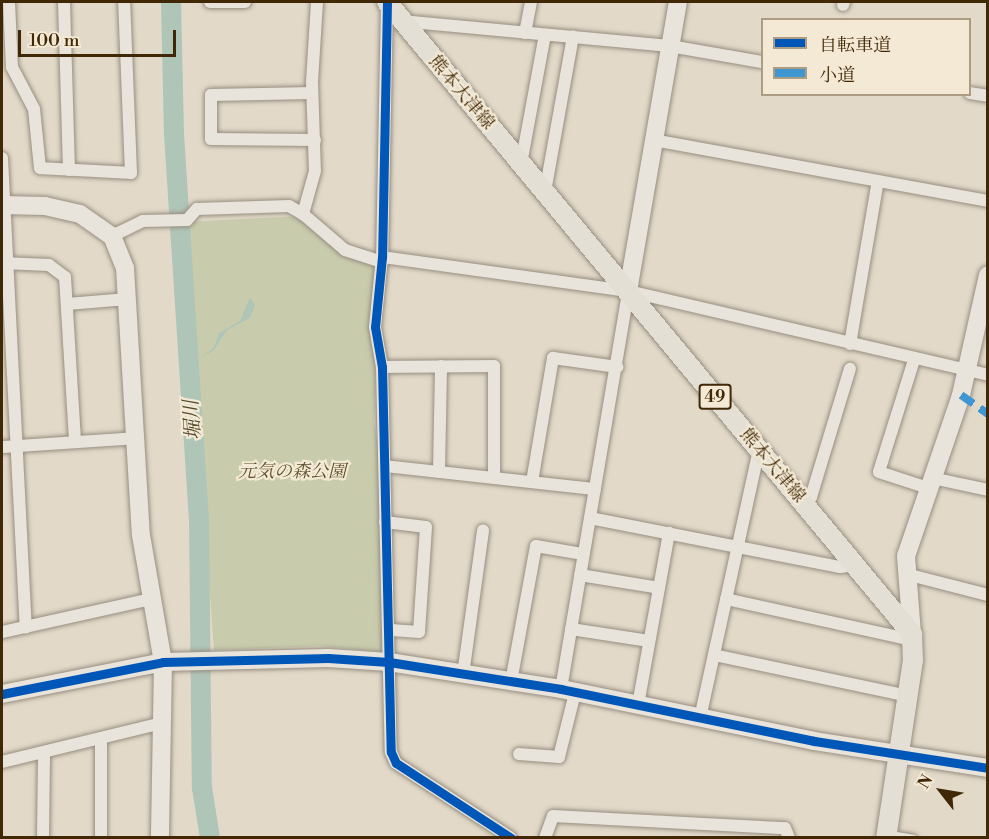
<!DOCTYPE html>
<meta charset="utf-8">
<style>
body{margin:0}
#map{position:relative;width:989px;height:839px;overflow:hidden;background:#e2d9c8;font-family:"Libre Bodoni","Noto Serif JP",serif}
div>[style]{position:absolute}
.green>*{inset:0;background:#c8ccac}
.water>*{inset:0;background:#afc5b7}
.river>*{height:20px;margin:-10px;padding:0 10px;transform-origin:10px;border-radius:10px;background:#afc5b7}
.roads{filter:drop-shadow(0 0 2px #978e80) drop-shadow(0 0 2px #978e80)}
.lane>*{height:6px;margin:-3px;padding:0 3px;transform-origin:3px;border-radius:3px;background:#e8e3db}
.street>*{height:12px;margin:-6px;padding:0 6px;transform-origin:6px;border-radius:6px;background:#e8e3db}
.secondary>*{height:18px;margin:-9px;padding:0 9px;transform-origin:9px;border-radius:9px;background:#e8e3db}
.primary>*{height:20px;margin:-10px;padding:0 10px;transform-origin:10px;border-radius:10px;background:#e4dfd5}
.quiet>*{height:8px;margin-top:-4px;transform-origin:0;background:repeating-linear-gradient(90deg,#3f96d1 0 15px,transparent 0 23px)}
.cycleway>*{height:9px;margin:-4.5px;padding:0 4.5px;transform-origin:4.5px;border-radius:4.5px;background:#0057b8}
span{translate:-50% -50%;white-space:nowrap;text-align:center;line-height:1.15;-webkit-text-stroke:4.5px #f3e9d4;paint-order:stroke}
.shield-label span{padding:2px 4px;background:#f3e9d4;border:2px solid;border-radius:4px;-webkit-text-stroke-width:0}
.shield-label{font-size:16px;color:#402806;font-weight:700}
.street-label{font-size:18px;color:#402806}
.park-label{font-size:18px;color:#5c4e2a;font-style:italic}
.water-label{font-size:20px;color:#564d30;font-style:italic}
.frame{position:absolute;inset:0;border:3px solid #402806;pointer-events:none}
.legend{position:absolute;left:761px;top:18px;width:210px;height:78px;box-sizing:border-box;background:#f3e9d4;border:2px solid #ab9c82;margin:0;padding:8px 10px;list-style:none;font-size:18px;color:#402806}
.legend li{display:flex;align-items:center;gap:12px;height:30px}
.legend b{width:30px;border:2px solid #ab9c82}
.north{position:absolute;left:911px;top:761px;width:60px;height:60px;-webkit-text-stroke:4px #f3e9d4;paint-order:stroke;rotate:301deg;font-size:16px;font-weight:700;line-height:24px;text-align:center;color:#402806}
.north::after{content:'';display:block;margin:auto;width:21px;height:27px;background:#402806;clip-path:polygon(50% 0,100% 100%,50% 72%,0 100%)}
.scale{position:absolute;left:18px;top:30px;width:158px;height:27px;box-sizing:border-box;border:3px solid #402806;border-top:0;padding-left:8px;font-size:18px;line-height:21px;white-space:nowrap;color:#402806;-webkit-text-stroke:4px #f3e9d4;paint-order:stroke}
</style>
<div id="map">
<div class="green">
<div style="clip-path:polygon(302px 216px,343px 252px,379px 264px,374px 423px,382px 466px,379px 513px,386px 652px,320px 646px,214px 650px,200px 462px,199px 369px,185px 222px)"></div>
</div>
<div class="water">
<div style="clip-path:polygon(250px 297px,255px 305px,250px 318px,227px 330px,214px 350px,198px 359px,214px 348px,219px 333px,240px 321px)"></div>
</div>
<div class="river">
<div style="left:171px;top:2px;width:132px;rotate:88.7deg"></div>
<div style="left:174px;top:134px;width:386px;rotate:86.3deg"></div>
<div style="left:199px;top:519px;width:269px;rotate:89.4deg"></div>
<div style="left:202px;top:788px;width:51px;rotate:80.9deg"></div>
</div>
<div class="roads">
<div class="lane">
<div style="left:890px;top:834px;width:24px;rotate:9deg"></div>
</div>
<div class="street">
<div style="left:9px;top:2px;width:65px;rotate:87.4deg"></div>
<div style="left:12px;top:67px;width:47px;rotate:62.4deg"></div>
<div style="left:34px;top:109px;width:59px;rotate:84.2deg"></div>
<div style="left:40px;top:168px;width:91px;rotate:3.1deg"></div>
<div style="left:131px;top:173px;width:171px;rotate:-92.3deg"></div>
<div style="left:64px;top:2px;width:168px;rotate:88.3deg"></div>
<div style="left:210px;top:2px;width:35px"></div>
<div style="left:317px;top:2px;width:80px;rotate:93.6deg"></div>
<div style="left:312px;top:82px;width:89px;rotate:88.1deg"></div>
<div style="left:315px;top:171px;width:45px;rotate:105.6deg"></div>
<div style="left:303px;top:214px;width:55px;rotate:40.6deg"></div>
<div style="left:345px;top:250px;width:39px;rotate:18deg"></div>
<div style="left:387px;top:2px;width:255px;rotate:91.1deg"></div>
<div style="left:382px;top:257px;width:70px;rotate:95.7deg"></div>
<div style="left:375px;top:327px;width:41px;rotate:80.1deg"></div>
<div style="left:382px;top:367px;width:385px;rotate:88.7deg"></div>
<div style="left:391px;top:752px;width:12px;rotate:66deg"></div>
<div style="left:396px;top:763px;width:137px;rotate:33.1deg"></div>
<div style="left:843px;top:5px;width:3px;rotate:-72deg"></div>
<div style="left:401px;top:21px;width:270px;rotate:5.3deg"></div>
<div style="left:670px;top:46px;width:93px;rotate:9.9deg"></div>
<div style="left:525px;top:33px;width:32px;rotate:-79deg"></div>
<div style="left:312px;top:93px;width:101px;rotate:178.9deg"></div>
<div style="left:211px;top:95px;width:44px;rotate:90deg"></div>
<div style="left:211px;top:139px;width:104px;rotate:0.6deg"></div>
<div style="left:970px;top:93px;width:18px;rotate:9deg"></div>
<div style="left:653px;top:140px;width:341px;rotate:10.3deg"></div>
<div style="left:2px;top:158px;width:470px;rotate:87.1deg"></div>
<div style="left:521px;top:164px;width:131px;rotate:-79.5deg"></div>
<div style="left:545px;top:192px;width:158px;rotate:-79.8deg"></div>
<div style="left:112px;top:236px;width:34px;rotate:-26deg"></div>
<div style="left:143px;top:221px;width:44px;rotate:-1.3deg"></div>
<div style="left:187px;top:220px;width:15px;rotate:-48deg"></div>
<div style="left:197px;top:209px;width:92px;rotate:-1.9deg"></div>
<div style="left:289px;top:206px;width:16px;rotate:30deg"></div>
<div style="left:382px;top:257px;width:248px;rotate:7.9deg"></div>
<div style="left:628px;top:291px;width:370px;rotate:13.1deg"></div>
<div style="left:2px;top:263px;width:47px;rotate:2.4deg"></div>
<div style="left:49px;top:265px;width:20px;rotate:37deg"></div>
<div style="left:65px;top:277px;width:165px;rotate:86.5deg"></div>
<div style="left:67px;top:304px;width:61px;rotate:-4.7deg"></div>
<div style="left:850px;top:344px;width:165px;rotate:-80.3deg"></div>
<div style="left:914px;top:360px;width:117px;rotate:107.4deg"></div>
<div style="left:879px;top:472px;width:52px;rotate:18.1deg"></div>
<div style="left:382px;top:367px;width:112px;rotate:-0.5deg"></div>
<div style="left:494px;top:366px;width:112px;rotate:90deg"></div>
<div style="left:2px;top:447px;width:134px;rotate:-3.8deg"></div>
<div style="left:385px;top:466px;width:211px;rotate:6.3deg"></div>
<div style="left:439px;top:472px;width:106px;rotate:-88.9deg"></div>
<div style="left:932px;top:478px;width:57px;rotate:12.1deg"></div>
<div style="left:532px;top:482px;width:126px;rotate:-80.4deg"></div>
<div style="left:553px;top:358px;width:65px;rotate:8deg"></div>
<div style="left:804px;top:505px;width:11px;rotate:-49deg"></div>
<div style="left:811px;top:497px;width:134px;rotate:-73.1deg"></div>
<div style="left:590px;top:518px;width:255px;rotate:11.1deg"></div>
<div style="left:840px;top:567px;width:14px;rotate:-8deg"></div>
<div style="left:385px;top:522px;width:41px;rotate:7deg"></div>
<div style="left:426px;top:527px;width:105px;rotate:93.8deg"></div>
<div style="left:419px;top:632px;width:31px;rotate:-176deg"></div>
<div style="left:906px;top:574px;width:85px;rotate:14.4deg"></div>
<div style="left:580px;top:575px;width:80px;rotate:9.3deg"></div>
<div style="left:726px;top:599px;width:190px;rotate:12.4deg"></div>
<div style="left:571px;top:629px;width:79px;rotate:8.7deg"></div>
<div style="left:2px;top:632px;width:153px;rotate:-12.5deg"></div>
<div style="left:714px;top:655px;width:198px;rotate:11.9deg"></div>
<div style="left:463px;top:675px;width:146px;rotate:-82.1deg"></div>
<div style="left:511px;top:682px;width:138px;rotate:-79.6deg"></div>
<div style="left:536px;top:546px;width:48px;rotate:9.7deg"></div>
<div style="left:561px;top:689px;width:404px;rotate:-80.4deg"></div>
<div style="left:638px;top:705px;width:175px;rotate:-79.8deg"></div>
<div style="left:700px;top:718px;width:274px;rotate:-77.6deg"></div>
<div style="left:519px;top:754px;width:40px;rotate:4.3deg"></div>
<div style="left:559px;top:757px;width:66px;rotate:-76deg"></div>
<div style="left:2px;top:762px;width:165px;rotate:-13.7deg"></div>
<div style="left:43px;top:838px;width:84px;rotate:-89.3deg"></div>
<div style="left:101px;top:838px;width:99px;rotate:-90deg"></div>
<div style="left:545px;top:838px;width:23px;rotate:-70deg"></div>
<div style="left:553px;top:816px;width:232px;rotate:3deg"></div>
<div style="left:785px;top:828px;width:11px;rotate:68deg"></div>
</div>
<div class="secondary">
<div style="left:2px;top:205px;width:43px;rotate:1.3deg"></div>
<div style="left:45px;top:206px;width:36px;rotate:13deg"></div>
<div style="left:80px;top:214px;width:39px;rotate:35deg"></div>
<div style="left:112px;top:236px;width:35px;rotate:68deg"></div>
<div style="left:125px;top:268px;width:267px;rotate:86.6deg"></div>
<div style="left:141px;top:535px;width:129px;rotate:80.2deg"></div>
<div style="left:163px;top:662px;width:176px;rotate:91deg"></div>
<div style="left:628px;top:291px;width:293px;rotate:-80.2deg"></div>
<div style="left:912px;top:634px;width:78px;rotate:-94.4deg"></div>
<div style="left:906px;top:556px;width:170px;rotate:-71.1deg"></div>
<div style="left:961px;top:395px;width:123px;rotate:-77.3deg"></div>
<div style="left:2px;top:694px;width:164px;rotate:-11.2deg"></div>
<div style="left:163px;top:662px;width:165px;rotate:-1.4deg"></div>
<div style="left:328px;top:658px;width:61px;rotate:3.8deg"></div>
<div style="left:389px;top:662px;width:174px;rotate:8.9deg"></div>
<div style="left:561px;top:689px;width:258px;rotate:11.6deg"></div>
<div style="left:814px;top:741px;width:176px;rotate:8.8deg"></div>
</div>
<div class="primary">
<div style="left:387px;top:2px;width:822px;rotate:50.28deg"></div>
<div style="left:912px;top:634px;width:26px;rotate:88deg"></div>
<div style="left:913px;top:660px;width:180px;rotate:98.6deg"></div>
</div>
</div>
<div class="quiet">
<div style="left:961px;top:395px;width:33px;rotate:35deg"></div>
</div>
<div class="cycleway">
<div style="left:387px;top:2px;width:255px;rotate:91.1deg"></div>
<div style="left:382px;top:257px;width:70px;rotate:95.7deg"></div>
<div style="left:375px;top:327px;width:41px;rotate:80.1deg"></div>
<div style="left:382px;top:367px;width:385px;rotate:88.7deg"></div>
<div style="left:391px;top:752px;width:12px;rotate:66deg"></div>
<div style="left:396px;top:763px;width:137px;rotate:33.1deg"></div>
<div style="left:2px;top:694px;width:164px;rotate:-11.2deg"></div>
<div style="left:163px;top:662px;width:165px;rotate:-1.4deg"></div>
<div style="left:328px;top:658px;width:61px;rotate:3.8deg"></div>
<div style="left:389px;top:662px;width:174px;rotate:8.9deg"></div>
<div style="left:561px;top:689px;width:258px;rotate:11.6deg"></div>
<div style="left:814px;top:741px;width:176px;rotate:8.8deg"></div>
</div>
<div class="shield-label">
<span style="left:715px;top:397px">49</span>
</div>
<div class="street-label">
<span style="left:461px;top:93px;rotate:50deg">熊本大津線</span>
<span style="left:772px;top:466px;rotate:50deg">熊本大津線</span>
</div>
<div class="park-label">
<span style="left:292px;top:472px">元気の森公園</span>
</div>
<div class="water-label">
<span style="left:193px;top:420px;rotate:-94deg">堀川</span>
</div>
<div class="frame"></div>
<ul class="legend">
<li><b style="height:8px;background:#0057b8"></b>自転車道</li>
<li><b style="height:8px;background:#3f96d1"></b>小道</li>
</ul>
<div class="north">N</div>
<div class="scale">100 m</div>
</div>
